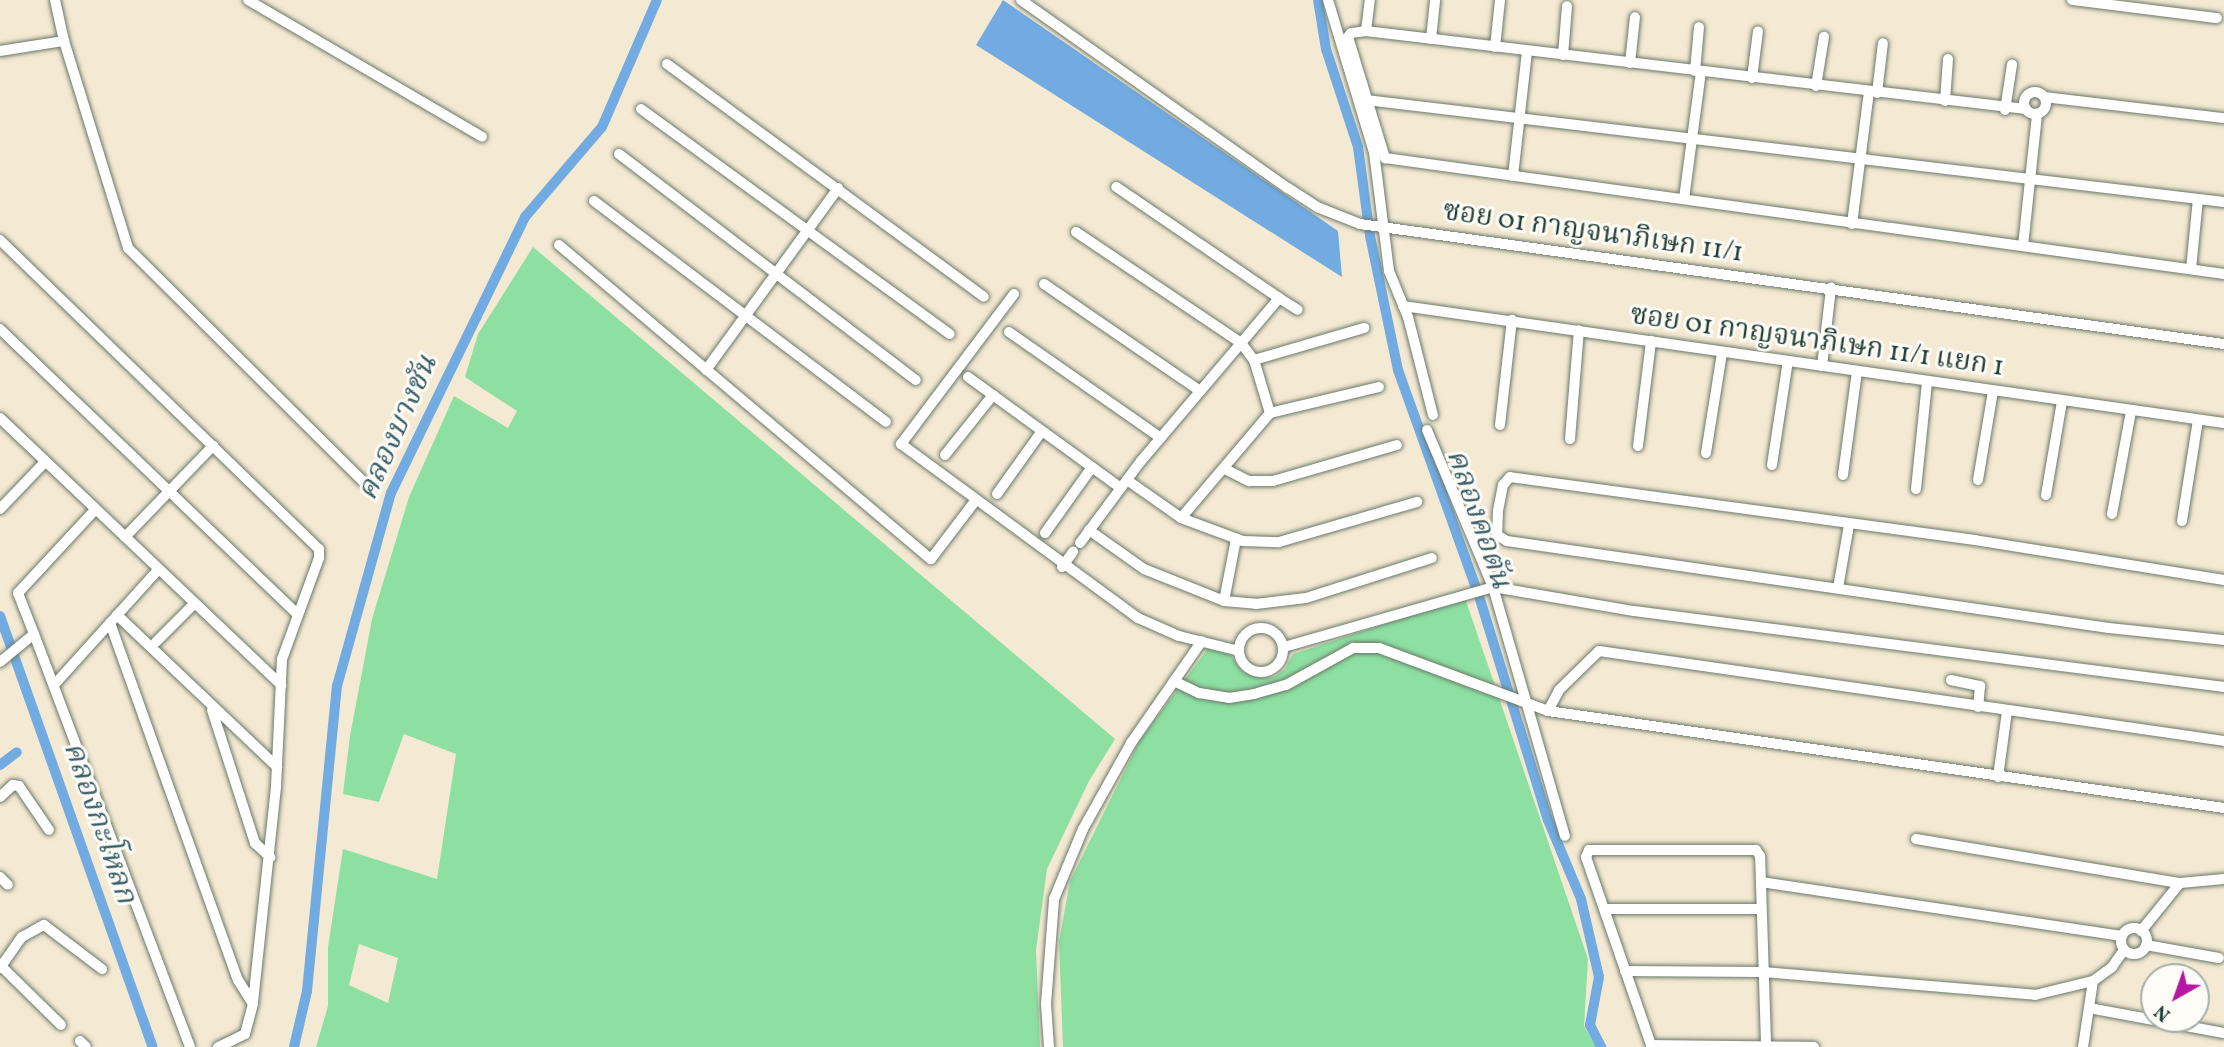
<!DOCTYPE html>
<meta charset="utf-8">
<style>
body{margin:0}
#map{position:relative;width:2224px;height:1047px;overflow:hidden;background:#f4e9d2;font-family:Vollkorn,"Noto Serif Thai",serif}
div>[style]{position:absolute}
.green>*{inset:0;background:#8de0a1}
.water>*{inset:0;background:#71abe1}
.canal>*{height:10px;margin:-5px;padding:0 5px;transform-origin:5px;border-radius:5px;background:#71abe1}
.roads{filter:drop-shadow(0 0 2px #6a796b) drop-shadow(0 0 2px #6a796b)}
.street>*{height:10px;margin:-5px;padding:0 5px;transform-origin:5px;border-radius:5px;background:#fff}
.street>.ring{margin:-5px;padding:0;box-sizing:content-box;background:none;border:10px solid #fff;border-radius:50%}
span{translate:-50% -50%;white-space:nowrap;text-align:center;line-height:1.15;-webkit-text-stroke:6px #fdfcf7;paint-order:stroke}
.street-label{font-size:28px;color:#1f3d34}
.water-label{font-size:30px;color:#385e68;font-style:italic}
.north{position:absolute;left:2140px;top:963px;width:70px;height:70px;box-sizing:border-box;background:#fdfcf7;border:2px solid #a4b0a9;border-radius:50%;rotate:220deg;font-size:19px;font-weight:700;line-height:28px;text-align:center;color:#1f3d34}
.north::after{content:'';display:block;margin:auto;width:24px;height:32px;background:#b5179e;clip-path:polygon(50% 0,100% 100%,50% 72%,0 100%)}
</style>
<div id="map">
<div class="green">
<div style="clip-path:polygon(evenodd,533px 247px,1115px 739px,1089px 781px,1047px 869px,1036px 950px,1040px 1047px,316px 1047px,328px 1006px,328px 947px,343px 849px,437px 879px,456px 754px,404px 734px,379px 802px,343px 794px,350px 736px,372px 619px,409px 497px,454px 396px,508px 428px,517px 411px,465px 377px,478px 334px,533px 247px,359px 944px,398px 958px,388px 1003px,349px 985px,359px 944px)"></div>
<div style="clip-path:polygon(1465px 598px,1588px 959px,1584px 1026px,1596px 1047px,1063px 1047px,1059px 942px,1070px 881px,1140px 740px,1210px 646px,1229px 653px,1242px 671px,1261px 678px,1274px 677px,1285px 669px,1293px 654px)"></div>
</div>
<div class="water">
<div style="clip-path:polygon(1003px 0,1338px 231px,1342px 277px,976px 45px)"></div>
</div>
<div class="canal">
<div style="left:1318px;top:0;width:50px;rotate:80.7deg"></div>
<div style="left:1326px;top:49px;width:103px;rotate:71.9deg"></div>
<div style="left:1358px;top:147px;width:90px;rotate:82.3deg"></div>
<div style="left:1370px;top:236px;width:137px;rotate:78.2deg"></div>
<div style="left:1398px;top:370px;width:240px;rotate:70.3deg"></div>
<div style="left:1479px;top:596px;width:234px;rotate:72.9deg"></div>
<div style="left:1548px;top:820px;width:86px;rotate:67.3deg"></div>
<div style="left:1581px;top:899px;width:80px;rotate:77deg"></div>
<div style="left:1599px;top:977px;width:49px;rotate:100.6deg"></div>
<div style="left:1590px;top:1025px;width:25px;rotate:63deg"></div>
<div style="left:0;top:616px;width:457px;rotate:70.5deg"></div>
<div style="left:0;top:765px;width:21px;rotate:-37deg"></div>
<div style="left:294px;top:1047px;width:57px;rotate:-76.9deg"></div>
<div style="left:307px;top:991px;width:306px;rotate:-84.4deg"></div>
<div style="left:337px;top:686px;width:200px;rotate:-74.4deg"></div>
<div style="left:391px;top:493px;width:307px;rotate:-64.1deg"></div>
<div style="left:525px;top:217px;width:118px;rotate:-49.5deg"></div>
<div style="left:602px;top:127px;width:138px;rotate:-66.6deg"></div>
</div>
<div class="roads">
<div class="street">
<div style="left:55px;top:0;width:42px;rotate:77.6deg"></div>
<div style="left:64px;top:41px;width:217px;rotate:72.8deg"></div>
<div style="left:128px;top:248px;width:331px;rotate:44.8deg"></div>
<div style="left:248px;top:0;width:271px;rotate:30.3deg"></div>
<div style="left:1021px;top:0;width:327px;rotate:35.2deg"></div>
<div style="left:1288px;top:188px;width:35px;rotate:33deg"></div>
<div style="left:1317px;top:207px;width:46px;rotate:21.6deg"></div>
<div style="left:1360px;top:224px;width:872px;rotate:7.91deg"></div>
<div style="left:1328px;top:0;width:159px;rotate:73.2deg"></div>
<div style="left:1374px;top:152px;width:120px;rotate:82.8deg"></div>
<div style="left:1389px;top:271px;width:50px;rotate:67.6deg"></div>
<div style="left:1408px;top:317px;width:101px;rotate:75.7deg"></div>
<div style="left:2072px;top:0;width:146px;rotate:7.1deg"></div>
<div style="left:1366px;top:31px;width:31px;rotate:-83deg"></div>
<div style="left:1431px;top:39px;width:39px;rotate:-84deg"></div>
<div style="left:1495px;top:47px;width:47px;rotate:-83.9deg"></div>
<div style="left:0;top:51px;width:65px;rotate:-8.9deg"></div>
<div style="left:1563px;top:55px;width:49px;rotate:-85.3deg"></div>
<div style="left:1630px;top:63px;width:46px;rotate:-83.8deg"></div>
<div style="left:667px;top:64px;width:393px;rotate:36.3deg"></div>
<div style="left:1695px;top:71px;width:44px;rotate:-84.8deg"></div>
<div style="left:1752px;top:78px;width:47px;rotate:-82.7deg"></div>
<div style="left:1816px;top:86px;width:50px;rotate:-80.7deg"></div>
<div class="ring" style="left:2024px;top:92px;width:12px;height:12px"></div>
<div style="left:1877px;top:93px;width:50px;rotate:-83.2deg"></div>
<div style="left:2044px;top:97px;width:181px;rotate:6.7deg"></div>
<div style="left:1366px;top:100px;width:864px;rotate:6.78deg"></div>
<div style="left:1945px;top:101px;width:42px;rotate:-85.9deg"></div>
<div style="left:641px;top:109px;width:382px;rotate:36.1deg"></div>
<div style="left:2026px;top:109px;width:665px;rotate:-173.26deg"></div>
<div style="left:1366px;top:31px;width:15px;rotate:172deg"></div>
<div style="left:1351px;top:33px;width:5px;rotate:127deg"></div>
<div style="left:1348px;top:37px;width:127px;rotate:73deg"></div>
<div style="left:1385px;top:158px;width:847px;rotate:7.87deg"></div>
<div style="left:2005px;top:110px;width:46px;rotate:-81.2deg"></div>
<div style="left:619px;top:154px;width:373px;rotate:37.3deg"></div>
<div style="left:1513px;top:176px;width:125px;rotate:-83.6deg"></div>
<div style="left:1684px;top:199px;width:128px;rotate:-82.4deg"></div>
<div style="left:594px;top:201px;width:366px;rotate:37.1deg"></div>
<div style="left:1852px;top:224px;width:133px;rotate:-82.7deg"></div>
<div style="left:1076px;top:232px;width:199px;rotate:33.9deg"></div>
<div style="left:1241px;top:343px;width:21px;rotate:53deg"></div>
<div style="left:1254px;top:360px;width:55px;rotate:73.2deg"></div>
<div style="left:0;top:240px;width:444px;rotate:44.1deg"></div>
<div style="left:319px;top:549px;width:9px;rotate:90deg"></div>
<div style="left:319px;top:558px;width:108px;rotate:110.1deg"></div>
<div style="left:282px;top:659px;width:128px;rotate:92.7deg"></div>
<div style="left:276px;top:787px;width:218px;rotate:96.1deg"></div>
<div style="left:253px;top:1004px;width:31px;rotate:105deg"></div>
<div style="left:245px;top:1034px;width:30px;rotate:154deg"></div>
<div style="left:559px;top:245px;width:487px;rotate:40.2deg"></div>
<div style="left:931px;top:559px;width:74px;rotate:-52.7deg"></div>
<div style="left:2023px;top:246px;width:133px;rotate:-83.9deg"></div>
<div style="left:2191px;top:269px;width:70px;rotate:-84.3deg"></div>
<div style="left:1044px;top:284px;width:189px;rotate:34.4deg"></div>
<div style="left:1014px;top:294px;width:188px;rotate:127deg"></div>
<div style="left:901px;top:444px;width:294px;rotate:36.3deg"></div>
<div style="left:1138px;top:618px;width:45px;rotate:23.7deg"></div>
<div style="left:1179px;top:636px;width:62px;rotate:14deg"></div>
<div style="left:1279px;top:298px;width:22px;rotate:32deg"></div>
<div style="left:1403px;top:306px;width:829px;rotate:8.11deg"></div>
<div style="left:0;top:329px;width:412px;rotate:43.8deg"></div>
<div style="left:1009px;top:332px;width:185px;rotate:34.9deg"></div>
<div style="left:1254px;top:360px;width:115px;rotate:-16.2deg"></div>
<div style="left:1822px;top:366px;width:79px;rotate:-83.4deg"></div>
<div style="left:706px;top:370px;width:225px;rotate:-54deg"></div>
<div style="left:968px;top:377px;width:189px;rotate:36deg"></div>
<div style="left:0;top:418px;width:388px;rotate:43.5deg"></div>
<div style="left:1500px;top:425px;width:106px;rotate:-83.5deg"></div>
<div style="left:1427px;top:430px;width:170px;rotate:67.2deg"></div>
<div style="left:1493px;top:587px;width:259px;rotate:73.9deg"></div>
<div style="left:1570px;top:439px;width:109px;rotate:-85.3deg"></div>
<div style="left:1638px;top:446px;width:106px;rotate:-82.9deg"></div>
<div style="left:1706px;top:453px;width:101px;rotate:-80.9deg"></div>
<div style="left:945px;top:455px;width:77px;rotate:-51.3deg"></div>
<div style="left:1772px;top:465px;width:105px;rotate:-81.3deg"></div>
<div style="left:1225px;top:469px;width:27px;rotate:27deg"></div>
<div style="left:1249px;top:481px;width:24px"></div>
<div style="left:1273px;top:481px;width:129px;rotate:-16.2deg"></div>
<div style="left:1843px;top:475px;width:105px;rotate:-82.3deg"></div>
<div style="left:1127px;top:480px;width:66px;rotate:35.1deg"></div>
<div style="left:1181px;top:518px;width:66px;rotate:20.4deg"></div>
<div style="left:1243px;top:541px;width:36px;rotate:2deg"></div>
<div style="left:1279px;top:542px;width:144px;rotate:-16.2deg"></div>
<div style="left:1978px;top:480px;width:90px;rotate:-80.4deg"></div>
<div style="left:1916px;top:489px;width:107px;rotate:-84.1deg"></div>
<div style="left:997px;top:494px;width:77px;rotate:-54.5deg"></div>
<div style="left:2046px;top:495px;width:95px;rotate:-80.3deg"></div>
<div style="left:0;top:509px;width:65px;rotate:-46.2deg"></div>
<div style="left:2112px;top:514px;width:105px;rotate:-79.5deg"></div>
<div style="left:1181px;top:518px;width:138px;rotate:-49.7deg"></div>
<div style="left:1270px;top:413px;width:112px;rotate:-13.4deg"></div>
<div style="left:2182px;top:521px;width:102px;rotate:-81deg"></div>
<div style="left:1089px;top:530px;width:67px;rotate:35.3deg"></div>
<div style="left:1144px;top:569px;width:86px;rotate:21.8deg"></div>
<div style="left:1224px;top:601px;width:32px;rotate:5deg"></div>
<div style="left:1256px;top:604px;width:50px;rotate:-6.8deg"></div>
<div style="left:1306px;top:598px;width:132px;rotate:-17.6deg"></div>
<div style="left:1045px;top:533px;width:81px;rotate:-54.5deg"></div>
<div style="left:125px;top:537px;width:127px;rotate:-46deg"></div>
<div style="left:1080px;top:543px;width:102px;rotate:-53.4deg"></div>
<div style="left:1141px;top:461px;width:214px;rotate:-49.7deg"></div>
<div style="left:1279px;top:298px;width:197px;rotate:-145.7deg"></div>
<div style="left:1062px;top:567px;width:19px;rotate:-54deg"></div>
<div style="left:2224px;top:580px;width:252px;rotate:-170.9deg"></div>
<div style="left:1975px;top:540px;width:469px;rotate:-172.3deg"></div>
<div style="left:1510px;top:477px;width:11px;rotate:131deg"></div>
<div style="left:1503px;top:485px;width:26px;rotate:101deg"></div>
<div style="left:1498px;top:511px;width:24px;rotate:92deg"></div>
<div style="left:1497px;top:535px;width:12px;rotate:31deg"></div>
<div style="left:1507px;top:541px;width:608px;rotate:8.22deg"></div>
<div style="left:2109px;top:628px;width:116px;rotate:6deg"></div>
<div style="left:1838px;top:588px;width:64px;rotate:-80.1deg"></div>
<div style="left:1224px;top:601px;width:63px;rotate:-79deg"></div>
<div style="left:117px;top:615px;width:221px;rotate:43.5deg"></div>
<div style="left:110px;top:623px;width:379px;rotate:70.3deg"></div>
<div style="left:238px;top:980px;width:28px;rotate:58deg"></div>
<div class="ring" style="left:1239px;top:628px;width:34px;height:34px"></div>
<div style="left:34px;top:634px;width:44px;rotate:-111.3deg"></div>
<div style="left:18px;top:593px;width:112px;rotate:-47.2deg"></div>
<div style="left:156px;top:642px;width:54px;rotate:-45deg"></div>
<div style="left:1284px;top:647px;width:217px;rotate:-16deg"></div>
<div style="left:1493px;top:587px;width:143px;rotate:9.7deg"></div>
<div style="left:1634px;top:611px;width:595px;rotate:7.34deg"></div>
<div style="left:0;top:662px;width:44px;rotate:-39.5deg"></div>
<div style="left:34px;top:634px;width:441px;rotate:69.3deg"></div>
<div style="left:1951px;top:680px;width:30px;rotate:12deg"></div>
<div style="left:1980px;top:686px;width:21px;rotate:95deg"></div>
<div style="left:1174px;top:681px;width:28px;rotate:26deg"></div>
<div style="left:1199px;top:693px;width:30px;rotate:9deg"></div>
<div style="left:1229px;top:698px;width:25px;rotate:-9deg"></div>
<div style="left:1254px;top:694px;width:33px;rotate:-16deg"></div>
<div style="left:1286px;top:685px;width:77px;rotate:-28.9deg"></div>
<div style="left:1353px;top:648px;width:26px"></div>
<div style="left:1379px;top:648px;width:180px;rotate:20.4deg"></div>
<div style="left:1548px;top:711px;width:683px;rotate:8.17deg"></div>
<div style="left:54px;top:685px;width:155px;rotate:-47.9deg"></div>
<div style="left:212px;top:710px;width:140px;rotate:72.1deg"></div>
<div style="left:255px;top:843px;width:21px;rotate:43deg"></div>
<div style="left:1548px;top:711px;width:24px;rotate:-62deg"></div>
<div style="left:1559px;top:690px;width:56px;rotate:-44.3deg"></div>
<div style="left:1599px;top:651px;width:631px;rotate:8.19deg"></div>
<div style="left:1998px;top:777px;width:67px;rotate:-82.2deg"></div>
<div style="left:0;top:797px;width:18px;rotate:-43deg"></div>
<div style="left:13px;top:785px;width:6px;rotate:9deg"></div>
<div style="left:19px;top:786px;width:53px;rotate:55.7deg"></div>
<div style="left:1916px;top:839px;width:268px;rotate:9.5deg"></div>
<div style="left:2180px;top:883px;width:44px;rotate:-5.2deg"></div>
<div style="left:0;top:877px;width:11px;rotate:45deg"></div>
<div style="left:1761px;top:882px;width:365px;rotate:8.5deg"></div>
<div style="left:1605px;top:909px;width:156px"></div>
<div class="ring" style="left:2121px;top:928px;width:16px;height:16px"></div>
<div style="left:2141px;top:931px;width:62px;rotate:-50.9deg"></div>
<div style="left:2146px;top:945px;width:74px;rotate:10.1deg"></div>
<div style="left:1px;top:966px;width:84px;rotate:44.5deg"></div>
<div style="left:0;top:968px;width:38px;rotate:-55deg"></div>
<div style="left:22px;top:937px;width:25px;rotate:-29deg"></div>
<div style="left:44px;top:925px;width:73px;rotate:37.2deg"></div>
<div style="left:1625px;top:971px;width:138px;rotate:0.4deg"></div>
<div style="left:1763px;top:972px;width:273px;rotate:4.8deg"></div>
<div style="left:2035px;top:995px;width:60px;rotate:-13.6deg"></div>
<div style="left:2093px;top:981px;width:24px;rotate:-36deg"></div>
<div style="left:2112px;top:967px;width:21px;rotate:-55deg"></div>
<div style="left:2089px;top:1008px;width:137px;rotate:10.5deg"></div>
<div style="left:80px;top:1041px;width:8px;rotate:45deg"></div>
<div style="left:1766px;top:1043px;width:187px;rotate:-91.8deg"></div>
<div style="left:1760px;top:856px;width:7px;rotate:-124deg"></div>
<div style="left:1756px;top:850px;width:167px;rotate:180deg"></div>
<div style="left:1589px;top:850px;width:8px;rotate:113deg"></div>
<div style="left:1586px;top:857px;width:199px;rotate:70.9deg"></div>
<div style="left:1651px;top:1045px;width:163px;rotate:0.7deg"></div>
<div style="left:1049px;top:1047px;width:43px;rotate:-94deg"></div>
<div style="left:1046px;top:1004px;width:105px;rotate:-85.6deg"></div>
<div style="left:1054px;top:899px;width:76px;rotate:-67.5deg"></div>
<div style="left:1083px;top:829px;width:98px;rotate:-60.8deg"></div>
<div style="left:1131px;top:743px;width:124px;rotate:-55.2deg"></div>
<div style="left:2083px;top:1047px;width:67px;rotate:-81.4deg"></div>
</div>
</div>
<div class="street-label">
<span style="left:1593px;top:233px;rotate:8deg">ซอย 01 กาญจนาภิเษก 11/1</span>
<span style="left:1817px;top:342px;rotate:8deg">ซอย 01 กาญจนาภิเษก 11/1 แยก 1</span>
</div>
<div class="water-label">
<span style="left:398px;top:428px;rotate:-66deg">คลองบางชัน</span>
<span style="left:1478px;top:519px;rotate:71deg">คลองคอตัน</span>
<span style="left:99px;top:823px;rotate:71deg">คลองกะโหลก</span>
</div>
<div class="north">N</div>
</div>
